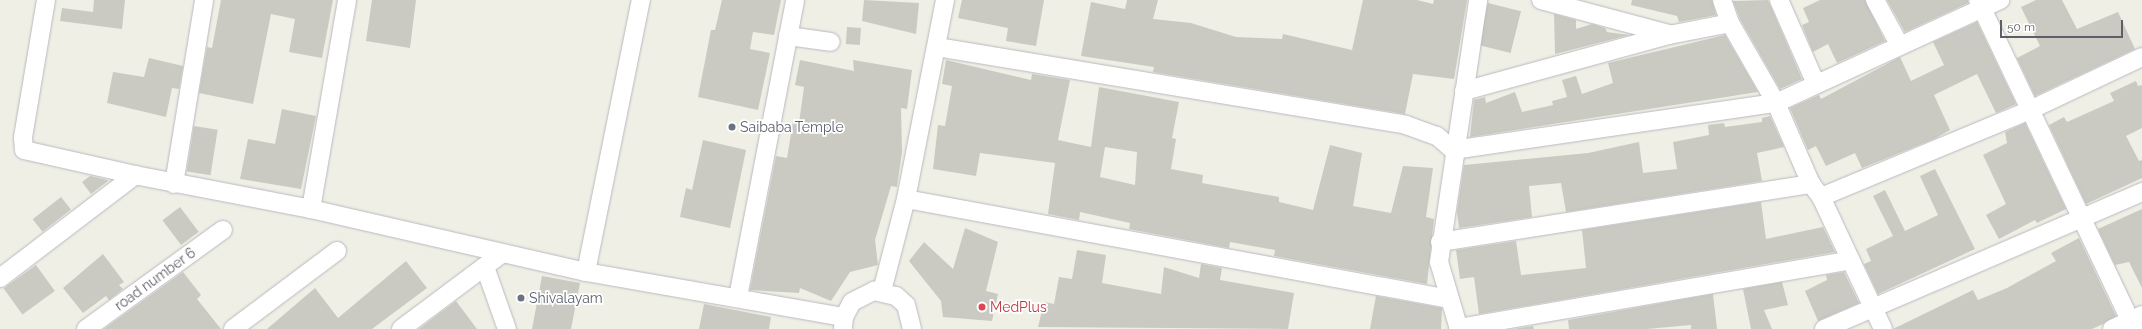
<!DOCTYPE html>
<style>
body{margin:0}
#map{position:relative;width:2142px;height:329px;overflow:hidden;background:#efefe6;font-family:Raleway,sans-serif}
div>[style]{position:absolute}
.building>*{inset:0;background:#cacac2;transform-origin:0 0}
.roads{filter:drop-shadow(0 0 1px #b8b9bf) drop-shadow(0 0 1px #b8b9bf)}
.street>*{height:18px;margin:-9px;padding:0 9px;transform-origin:9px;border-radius:9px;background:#fff}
.dots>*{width:11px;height:11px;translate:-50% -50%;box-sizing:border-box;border:2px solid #fff;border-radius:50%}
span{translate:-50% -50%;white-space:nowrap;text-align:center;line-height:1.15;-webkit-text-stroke:3.5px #fff;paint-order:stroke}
.worship-label{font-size:14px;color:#5b616d}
.left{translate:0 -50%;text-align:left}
.street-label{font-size:14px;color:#5d5f66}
.health-label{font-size:14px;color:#be3a42}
.scale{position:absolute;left:2000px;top:20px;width:123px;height:18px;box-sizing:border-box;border:2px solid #5d5f66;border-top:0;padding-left:5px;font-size:12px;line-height:14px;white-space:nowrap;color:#5d5f66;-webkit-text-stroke:3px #fff;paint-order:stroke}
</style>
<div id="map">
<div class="building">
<div style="clip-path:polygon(94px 0,125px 0,122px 29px,60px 21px,62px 8px,93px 12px)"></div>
<div style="clip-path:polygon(221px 0,333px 0,322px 58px,289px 52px,295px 19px,271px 14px,253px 104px,199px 93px,207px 47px,212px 48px)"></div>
<div style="clip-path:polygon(372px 0,416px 0,410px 48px,366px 41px)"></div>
<div style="clip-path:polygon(722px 0,781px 0,774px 35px,753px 32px,750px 49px,770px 53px,758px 110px,698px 97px,711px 30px,715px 30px)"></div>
<div style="clip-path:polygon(864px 0,919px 3px,916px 34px,862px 21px)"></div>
<div style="clip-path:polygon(962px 0,1044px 0,1036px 46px,1006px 41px,1008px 28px,958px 18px)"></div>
<div style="clip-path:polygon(1127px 0,1158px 0,1153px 19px,1191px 23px,1236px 37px,1282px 39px,1283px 34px,1352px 50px,1363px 0,1417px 0,1433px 4px,1434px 0,1467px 0,1454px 79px,1413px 74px,1405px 114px,1153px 72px,1154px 67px,1081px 56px,1091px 2px,1125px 9px)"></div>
<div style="clip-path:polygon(1632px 0,1712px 0,1716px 15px,1679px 22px,1677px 16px,1631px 5px)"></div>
<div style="clip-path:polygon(1768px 0,1802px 79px,1780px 89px,1740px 19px,1733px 1px)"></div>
<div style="clip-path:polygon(1820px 0,1865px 0,1885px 41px,1837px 63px,1828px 44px,1813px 52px,1802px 25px,1809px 22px,1803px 8px)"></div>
<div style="clip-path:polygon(1887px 0,1968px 0,1968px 3px,1905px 32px)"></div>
<div style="clip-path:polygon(2036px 0,2062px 0,2077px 29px,2118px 12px,2135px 49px,2035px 96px,2017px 58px,2040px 46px,2021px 7px)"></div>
<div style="left:1488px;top:3px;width:34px;height:43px;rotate:14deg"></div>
<div style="clip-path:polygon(1554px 14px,1576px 20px,1576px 29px,1592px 24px,1605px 28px,1607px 32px,1629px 35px,1555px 54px)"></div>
<div style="clip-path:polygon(1977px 22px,2016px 104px,1996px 113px,1977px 74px,1934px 95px,1950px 130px,1934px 139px,1862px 168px,1855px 153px,1826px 166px,1816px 146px,1808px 150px,1790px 108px,1819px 95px,1821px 99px,1900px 57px,1911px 81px,1944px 65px,1933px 42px)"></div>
<div style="left:847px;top:27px;width:14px;height:17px;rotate:4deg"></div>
<div style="clip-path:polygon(1725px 35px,1758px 92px,1470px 137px,1474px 100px,1485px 97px,1486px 103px,1515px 92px,1522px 112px,1553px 105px,1552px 101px,1567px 97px,1562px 80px,1576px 76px,1582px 94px,1613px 83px,1608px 63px)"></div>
<div style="clip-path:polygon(149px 58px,183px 66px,179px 89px,172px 88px,166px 117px,107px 103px,113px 72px,144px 77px)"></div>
<div style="clip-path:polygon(800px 60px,854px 71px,853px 60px,912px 70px,907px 109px,901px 108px,902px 152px,897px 187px,891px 186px,875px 240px,878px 265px,850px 272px,831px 301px,800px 288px,799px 293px,750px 290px,776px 156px,787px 158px,793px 122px,799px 123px,804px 87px,795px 85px)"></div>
<div style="clip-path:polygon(evenodd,946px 60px,1031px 80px,1032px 74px,1070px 80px,1058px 140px,1091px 147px,1099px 87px,1179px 102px,1172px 138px,1176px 139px,1171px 169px,1203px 175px,1202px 183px,1279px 197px,1279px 202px,1313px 210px,1330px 145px,1362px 153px,1353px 206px,1391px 213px,1403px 166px,1433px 168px,1426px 217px,1434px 219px,1427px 284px,1274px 256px,1275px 250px,1230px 242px,1229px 248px,1129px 229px,1130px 223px,1080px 212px,1079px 220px,1048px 214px,1055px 163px,980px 153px,976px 176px,933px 169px,938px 125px,945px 126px,952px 86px,942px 84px,946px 60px,1105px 147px,1137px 152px,1135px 185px,1100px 177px,1105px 147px)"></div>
<div style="clip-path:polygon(2136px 81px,2138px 86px,2142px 85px,2142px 128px,2126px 136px,2139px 161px,2142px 160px,2142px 178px,2086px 204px,2049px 125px,2064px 117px,2067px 122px,2114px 101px,2110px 93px)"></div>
<div style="clip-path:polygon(282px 109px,316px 116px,301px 189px,240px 179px,248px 139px,275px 144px)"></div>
<div style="clip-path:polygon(1770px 116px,1784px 147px,1757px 153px,1762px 181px,1566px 212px,1561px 183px,1529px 186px,1532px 217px,1459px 228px,1457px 212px,1464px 165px,1588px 153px,1639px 142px,1643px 173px,1677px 169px,1673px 142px,1709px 135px,1708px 125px,1724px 123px,1725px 127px,1762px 122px,1762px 118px)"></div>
<div style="clip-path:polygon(2025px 123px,2066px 209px,2037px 223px,2035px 220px,1999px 239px,1986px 215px,2006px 204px,1983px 155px,2007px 143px,2005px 132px)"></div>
<div style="left:194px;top:126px;width:24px;height:46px;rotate:9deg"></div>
<div style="clip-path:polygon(703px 140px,746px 150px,730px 228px,680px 217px,686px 188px,692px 190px)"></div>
<div style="clip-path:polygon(1935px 169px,1975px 249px,1878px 294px,1864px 264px,1871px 261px,1866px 249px,1893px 236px,1873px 196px,1885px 190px,1905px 231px,1938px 215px,1920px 176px)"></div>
<div style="clip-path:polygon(90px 176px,107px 180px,108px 181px,91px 194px,82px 182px)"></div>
<div style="left:61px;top:197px;width:16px;height:36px;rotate:52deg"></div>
<div style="clip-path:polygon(1761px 202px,1766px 239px,1823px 227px,1835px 252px,1479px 314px,1474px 277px,1460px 279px,1456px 250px,1516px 241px,1521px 275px,1586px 268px,1582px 230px)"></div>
<div style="left:180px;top:207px;width:31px;height:22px;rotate:53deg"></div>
<div style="clip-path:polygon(2142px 209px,2142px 288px,2129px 262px,2115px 265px,2098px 229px)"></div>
<div style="clip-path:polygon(965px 228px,998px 242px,986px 291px,998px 294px,992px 321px,943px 317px,941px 301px,909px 261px,924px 242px,953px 269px)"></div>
<div style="clip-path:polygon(2079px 238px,2116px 316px,2103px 324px,2092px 329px,1893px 329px,1973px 290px,1978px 300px,2007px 288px,2056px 261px,2051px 253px)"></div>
<div style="clip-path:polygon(1077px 250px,1106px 255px,1102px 283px,1161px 294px,1164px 267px,1199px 278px,1201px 264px,1222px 268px,1220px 280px,1294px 293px,1288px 329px,1038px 327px,1044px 302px,1054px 304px,1059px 277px,1072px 279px)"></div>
<div style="clip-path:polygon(103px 254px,124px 282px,119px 285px,123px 289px,109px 300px,106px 296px,83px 313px,63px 288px)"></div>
<div style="clip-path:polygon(406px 261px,427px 288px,372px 329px,267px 329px,315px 288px,338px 318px)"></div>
<div style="left:36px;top:265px;width:32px;height:40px;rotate:54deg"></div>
<div style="clip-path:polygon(183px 272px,201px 295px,197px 299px,221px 329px,104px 329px)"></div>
<div style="clip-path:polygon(1844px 272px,1859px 303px,1818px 321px,1805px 291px,1827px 280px,1826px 275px)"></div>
<div style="clip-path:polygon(542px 276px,580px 283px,571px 329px,532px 329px)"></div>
<div style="clip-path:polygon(1782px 282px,1788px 305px,1764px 310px,1772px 329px,1751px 329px,1743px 289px)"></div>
<div style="clip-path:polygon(1713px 294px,1717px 329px,1691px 329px,1691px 325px,1647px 329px,1569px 329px,1568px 320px)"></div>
<div style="clip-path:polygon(1376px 296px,1442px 308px,1441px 329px,1370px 329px)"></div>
<div style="clip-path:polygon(456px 301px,477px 329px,419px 329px)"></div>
<div style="clip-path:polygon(704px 304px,771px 317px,769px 329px,699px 329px)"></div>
<div style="clip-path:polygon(1533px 326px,1534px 329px,1514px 329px)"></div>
</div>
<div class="roads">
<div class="street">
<div style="left:46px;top:0;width:140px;rotate:99.5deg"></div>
<div style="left:23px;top:138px;width:12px;rotate:85deg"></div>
<div style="left:24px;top:150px;width:114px;rotate:12.7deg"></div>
<div style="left:1541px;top:0;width:132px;rotate:14.9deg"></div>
<div style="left:1722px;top:0;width:24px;rotate:71deg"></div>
<div style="left:1779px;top:0;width:92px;rotate:66.2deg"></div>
<div style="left:1875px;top:0;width:50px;rotate:61.4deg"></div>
<div style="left:1978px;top:0;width:364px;rotate:64.6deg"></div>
<div style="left:788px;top:36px;width:43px;rotate:7.9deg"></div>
<div style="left:937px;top:47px;width:475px;rotate:9.4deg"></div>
<div style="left:1406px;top:125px;width:33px;rotate:20deg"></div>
<div style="left:1437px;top:136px;width:21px;rotate:41deg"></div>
<div style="left:1453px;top:150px;width:326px;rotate:-8.3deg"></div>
<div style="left:1776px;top:103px;width:247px;rotate:-24.7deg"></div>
<div style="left:1464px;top:91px;width:213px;rotate:-15.3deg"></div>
<div style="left:1669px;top:35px;width:62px;rotate:-11.1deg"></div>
<div style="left:1730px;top:23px;width:92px;rotate:60.1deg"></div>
<div style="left:1776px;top:103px;width:88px;rotate:66.6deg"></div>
<div style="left:1811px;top:184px;width:16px;rotate:52deg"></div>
<div style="left:1821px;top:197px;width:146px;rotate:64.8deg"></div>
<div style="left:174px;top:184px;width:186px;rotate:-80.7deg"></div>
<div style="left:1821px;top:197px;width:226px;rotate:-22.6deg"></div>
<div style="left:2030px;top:110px;width:124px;rotate:-25.3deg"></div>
<div style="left:906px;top:199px;width:552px;rotate:10.43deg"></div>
<div style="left:311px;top:209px;width:212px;rotate:-80.2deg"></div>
<div style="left:1440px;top:242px;width:376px;rotate:-8.9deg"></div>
<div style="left:485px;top:267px;width:66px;rotate:70.5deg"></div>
<div style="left:586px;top:272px;width:278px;rotate:-78.6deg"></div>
<div style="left:0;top:278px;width:170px;rotate:-37.3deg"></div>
<div style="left:135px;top:175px;width:179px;rotate:10.9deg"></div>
<div style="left:311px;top:209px;width:282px;rotate:12.9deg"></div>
<div style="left:586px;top:272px;width:262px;rotate:9.9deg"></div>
<div style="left:882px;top:291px;width:95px;rotate:-75.4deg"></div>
<div style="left:906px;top:199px;width:203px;rotate:-78.9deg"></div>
<div style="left:738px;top:297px;width:302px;rotate:-79.1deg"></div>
<div style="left:843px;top:328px;width:11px;rotate:-85deg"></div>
<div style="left:844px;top:317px;width:17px;rotate:-62deg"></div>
<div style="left:852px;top:302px;width:25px;rotate:-27deg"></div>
<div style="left:874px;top:291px;width:23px;rotate:13deg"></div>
<div style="left:896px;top:296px;width:13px;rotate:42deg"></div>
<div style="left:906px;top:305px;width:25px;rotate:76deg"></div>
<div style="left:1458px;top:328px;width:398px;rotate:-9.8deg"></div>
<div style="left:86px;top:329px;width:169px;rotate:-35.9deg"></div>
<div style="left:233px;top:329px;width:130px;rotate:-36.9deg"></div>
<div style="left:401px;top:329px;width:124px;rotate:-36.8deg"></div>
<div style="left:1459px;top:329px;width:70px;rotate:-106.6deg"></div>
<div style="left:1439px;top:262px;width:265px;rotate:-81.5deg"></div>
<div style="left:1824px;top:329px;width:346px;rotate:-23.3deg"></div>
<div style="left:2112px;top:329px;width:33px;rotate:-25deg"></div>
</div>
</div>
<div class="dots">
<div style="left:732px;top:127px;background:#6b7280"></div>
<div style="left:521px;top:298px;background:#6b7280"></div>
<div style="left:982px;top:307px;background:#e0444e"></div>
</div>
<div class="worship-label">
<span class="left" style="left:740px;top:127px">Saibaba Temple</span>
<span class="left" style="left:529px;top:298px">Shivalayam</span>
</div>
<div class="street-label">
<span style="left:155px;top:279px;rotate:-36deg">road number 6</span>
</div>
<div class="health-label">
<span class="left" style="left:990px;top:307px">MedPlus</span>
</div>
<div class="scale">50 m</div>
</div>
